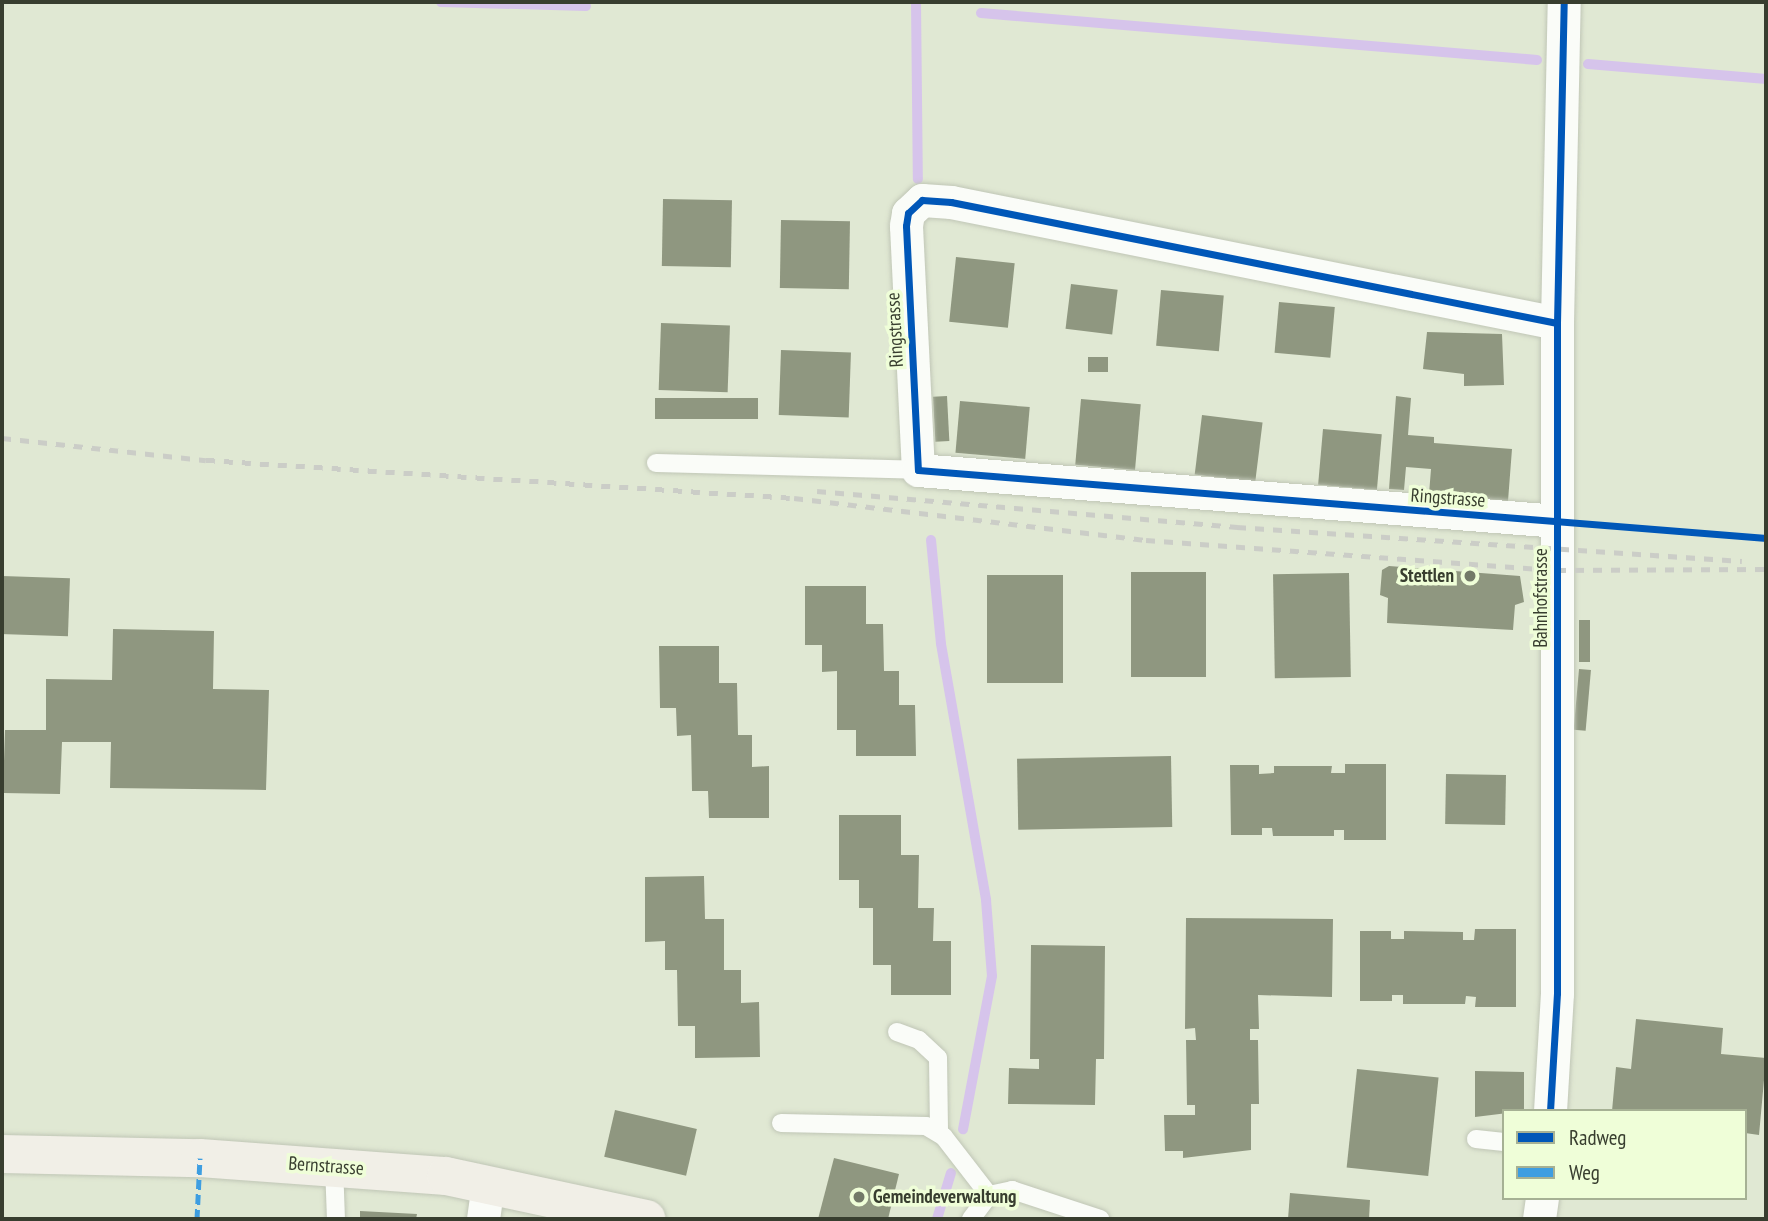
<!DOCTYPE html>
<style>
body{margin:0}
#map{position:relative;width:1768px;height:1221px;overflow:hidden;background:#e0e8d3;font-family:"PT Sans Narrow",sans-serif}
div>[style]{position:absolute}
.stream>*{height:10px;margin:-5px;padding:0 5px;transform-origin:5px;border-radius:5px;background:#d6c4eb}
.building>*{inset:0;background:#8f9780;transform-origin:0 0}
.roads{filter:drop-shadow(0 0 2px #c0c6b6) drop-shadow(0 0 2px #c0c6b6)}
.lane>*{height:18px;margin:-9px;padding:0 9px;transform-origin:9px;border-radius:9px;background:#fafcf8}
.street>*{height:33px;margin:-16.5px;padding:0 16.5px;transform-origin:16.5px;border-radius:16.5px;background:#fafcf8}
.secondary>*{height:38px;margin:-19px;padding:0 19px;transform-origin:19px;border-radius:19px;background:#f1efe7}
.rail>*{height:5px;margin-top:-2.5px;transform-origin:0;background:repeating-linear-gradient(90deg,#cbcdc7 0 9px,transparent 0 18px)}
.quiet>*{height:5px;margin-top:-2.5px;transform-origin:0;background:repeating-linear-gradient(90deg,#3e9ee1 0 10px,transparent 0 15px)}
.cycleway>*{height:7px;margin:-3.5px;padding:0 3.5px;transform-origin:3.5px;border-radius:3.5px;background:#0057b8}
.dots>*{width:19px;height:19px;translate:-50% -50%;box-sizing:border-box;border:4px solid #effed8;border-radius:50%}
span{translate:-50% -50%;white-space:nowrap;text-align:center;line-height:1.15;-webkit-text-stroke:7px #effed8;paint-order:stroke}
.street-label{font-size:19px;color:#383e2f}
.poi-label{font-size:19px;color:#383e2f;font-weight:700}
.right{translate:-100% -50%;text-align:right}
.left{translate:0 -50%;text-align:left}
.frame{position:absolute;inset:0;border:4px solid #383e2f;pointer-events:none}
.legend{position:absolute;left:1502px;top:1109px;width:245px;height:91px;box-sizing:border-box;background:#effed8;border:2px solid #a6b194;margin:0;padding:9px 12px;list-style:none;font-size:21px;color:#383e2f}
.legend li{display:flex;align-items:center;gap:14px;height:35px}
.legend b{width:35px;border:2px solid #a6b194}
</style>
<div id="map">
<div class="stream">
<div style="left:441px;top:2px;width:145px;rotate:1.6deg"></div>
<div style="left:916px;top:2px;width:177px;rotate:89.4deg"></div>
<div style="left:981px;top:13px;width:558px;rotate:4.83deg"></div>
<div style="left:1588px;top:64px;width:179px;rotate:4.8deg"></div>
<div style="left:931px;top:540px;width:104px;rotate:84.5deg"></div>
<div style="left:941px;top:644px;width:260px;rotate:80deg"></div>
<div style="left:986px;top:900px;width:76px;rotate:85.5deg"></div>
<div style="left:992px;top:976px;width:156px;rotate:100.7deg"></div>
<div style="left:937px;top:1219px;width:48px;rotate:-73.1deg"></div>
</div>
<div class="building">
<div style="left:663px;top:199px;width:69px;height:67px;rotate:1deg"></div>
<div style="left:781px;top:220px;width:69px;height:68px;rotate:1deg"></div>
<div style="left:956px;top:257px;width:59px;height:65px;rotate:6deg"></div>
<div style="left:1071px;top:284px;width:47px;height:45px;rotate:7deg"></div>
<div style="left:1161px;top:290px;width:63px;height:56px;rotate:5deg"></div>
<div style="left:1279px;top:302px;width:56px;height:51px;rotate:5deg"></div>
<div style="left:661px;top:323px;width:69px;height:67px;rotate:2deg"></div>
<div style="clip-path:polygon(1427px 332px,1502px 334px,1504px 385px,1464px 386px,1464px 374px,1423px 369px)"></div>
<div style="left:781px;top:350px;width:70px;height:65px;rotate:2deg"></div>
<div style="left:1088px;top:357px;width:20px;height:15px"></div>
<div style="left:947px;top:396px;width:45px;height:14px;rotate:87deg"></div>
<div style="clip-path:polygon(1396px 396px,1411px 398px,1408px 435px,1434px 437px,1434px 443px,1512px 449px,1508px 501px,1429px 494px,1431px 469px,1406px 467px,1404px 490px,1389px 489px)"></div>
<div style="left:655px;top:398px;width:103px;height:21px"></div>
<div style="left:1081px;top:399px;width:60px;height:66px;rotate:5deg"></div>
<div style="left:960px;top:401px;width:70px;height:52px;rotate:5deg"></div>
<div style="left:1202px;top:415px;width:61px;height:60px;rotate:7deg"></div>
<div style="left:1323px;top:429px;width:59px;height:56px;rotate:5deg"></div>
<div style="clip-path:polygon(1389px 566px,1520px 576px,1524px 602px,1515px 605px,1513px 630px,1387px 623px,1388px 598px,1380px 595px,1382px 570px)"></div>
<div style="left:1131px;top:572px;width:75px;height:105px"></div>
<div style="left:1349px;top:573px;width:104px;height:76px;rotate:89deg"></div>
<div style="left:987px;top:575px;width:76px;height:108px"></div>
<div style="left:2px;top:576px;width:68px;height:58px;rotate:2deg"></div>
<div style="clip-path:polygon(805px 586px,866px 586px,866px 624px,883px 624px,884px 671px,899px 671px,899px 705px,915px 705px,916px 756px,856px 756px,856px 730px,837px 730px,837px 671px,822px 672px,822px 645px,805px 645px)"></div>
<div style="left:1579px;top:620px;width:11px;height:42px"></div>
<div style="clip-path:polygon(113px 629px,214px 631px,213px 689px,269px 690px,266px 790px,110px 788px,111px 742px,62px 742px,60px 794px,3px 793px,5px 730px,46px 730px,46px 679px,112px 680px)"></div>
<div style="clip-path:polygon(659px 646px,719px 646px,719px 683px,737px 683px,738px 735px,752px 735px,752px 767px,769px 766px,769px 818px,709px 818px,708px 791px,692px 791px,691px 735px,677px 736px,676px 708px,660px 708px)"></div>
<div style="left:1579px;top:669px;width:12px;height:61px;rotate:5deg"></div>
<div style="left:1171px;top:756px;width:71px;height:154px;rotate:89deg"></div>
<div style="clip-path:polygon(1345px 764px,1386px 764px,1386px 840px,1344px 840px,1344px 830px,1334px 830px,1334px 836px,1273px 836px,1272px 828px,1262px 828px,1262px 835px,1231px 835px,1230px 765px,1259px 765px,1259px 774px,1274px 773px,1274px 766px,1332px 766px,1331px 773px,1345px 773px)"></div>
<div style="left:1446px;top:774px;width:60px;height:50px;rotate:1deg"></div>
<div style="clip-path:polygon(839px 815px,901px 815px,901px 855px,919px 855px,918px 908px,934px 908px,933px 941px,951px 941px,951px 995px,891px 995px,891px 965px,873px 965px,873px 908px,859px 908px,859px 880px,839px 880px)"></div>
<div style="clip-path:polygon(704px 876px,705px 919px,724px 919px,724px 970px,741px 970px,741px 1003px,759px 1002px,760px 1057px,695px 1058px,695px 1026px,678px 1026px,677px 970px,665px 970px,665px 941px,645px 942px,645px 877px)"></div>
<div style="clip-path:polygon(1186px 918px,1333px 919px,1332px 997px,1258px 995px,1259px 1029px,1250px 1029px,1250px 1040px,1258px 1040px,1259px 1104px,1251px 1104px,1251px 1150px,1183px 1158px,1183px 1151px,1165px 1151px,1164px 1115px,1195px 1115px,1195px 1105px,1187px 1105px,1186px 1040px,1196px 1040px,1195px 1028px,1185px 1029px)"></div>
<div style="clip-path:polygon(1475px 929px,1516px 929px,1516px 1007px,1475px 1007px,1476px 997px,1466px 996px,1465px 1004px,1403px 1004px,1403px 995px,1392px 995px,1392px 1001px,1360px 1001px,1360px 931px,1391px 931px,1391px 939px,1404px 939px,1404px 931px,1463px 932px,1463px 940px,1474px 940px)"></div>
<div style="clip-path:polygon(1031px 945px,1105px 946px,1104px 1059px,1096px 1059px,1095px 1105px,1008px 1104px,1009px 1068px,1039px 1069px,1039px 1059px,1030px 1059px)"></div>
<div style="clip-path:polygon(1636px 1019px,1723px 1028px,1721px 1054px,1766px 1058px,1759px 1135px,1745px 1133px,1745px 1111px,1612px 1111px,1616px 1067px,1631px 1069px)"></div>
<div style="left:1357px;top:1069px;width:82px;height:99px;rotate:6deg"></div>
<div style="clip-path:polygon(1475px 1071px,1524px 1072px,1524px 1111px,1475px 1117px)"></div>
<div style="left:615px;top:1110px;width:84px;height:48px;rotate:13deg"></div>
<div style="clip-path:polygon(834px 1158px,899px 1174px,888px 1219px,818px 1219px)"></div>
<div style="clip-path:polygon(1290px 1193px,1370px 1200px,1369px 1219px,1288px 1219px)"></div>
<div style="clip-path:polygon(360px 1211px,417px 1214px,416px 1219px,360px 1219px)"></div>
</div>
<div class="roads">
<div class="lane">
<div style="left:656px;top:463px;width:262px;rotate:1.5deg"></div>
<div style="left:897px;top:1032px;width:23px;rotate:20deg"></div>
<div style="left:919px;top:1040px;width:26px;rotate:43deg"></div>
<div style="left:938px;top:1058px;width:75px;rotate:89.2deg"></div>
<div style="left:781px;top:1123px;width:145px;rotate:1.2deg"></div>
<div style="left:926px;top:1126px;width:21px;rotate:31deg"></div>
<div style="left:944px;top:1137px;width:73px;rotate:52.2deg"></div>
<div style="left:1476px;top:1139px;width:28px;rotate:6deg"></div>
<div style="left:334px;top:1165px;width:54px;rotate:87.9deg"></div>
<div style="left:971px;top:1219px;width:30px;rotate:-53deg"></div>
<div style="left:989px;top:1195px;width:24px;rotate:-12deg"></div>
<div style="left:1012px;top:1190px;width:93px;rotate:18.2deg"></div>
</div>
<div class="street">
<div style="left:1557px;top:323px;width:618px;rotate:-168.71deg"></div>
<div style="left:951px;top:202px;width:29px;rotate:-176deg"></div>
<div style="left:922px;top:200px;width:19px;rotate:137deg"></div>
<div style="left:908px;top:213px;width:13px;rotate:99deg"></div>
<div style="left:906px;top:226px;width:244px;rotate:87.2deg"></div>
<div style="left:918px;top:470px;width:641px;rotate:4.56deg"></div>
<div style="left:1550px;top:1111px;width:118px;rotate:-86.6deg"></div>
<div style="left:1557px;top:993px;width:670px;rotate:-90deg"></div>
<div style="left:1557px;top:323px;width:321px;rotate:-88.8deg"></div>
<div style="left:483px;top:1219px;width:35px;rotate:-82deg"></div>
<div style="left:1539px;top:1219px;width:21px;rotate:-82deg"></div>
</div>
<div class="secondary">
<div style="left:2px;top:1154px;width:198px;rotate:1.2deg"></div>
<div style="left:200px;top:1158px;width:247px;rotate:4.2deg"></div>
<div style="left:446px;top:1176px;width:205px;rotate:12.1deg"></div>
</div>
</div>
<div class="rail">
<div style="left:2px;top:438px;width:205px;rotate:6.2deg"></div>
<div style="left:206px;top:460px;width:589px;rotate:3.7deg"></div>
<div style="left:794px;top:498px;width:354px;rotate:6.8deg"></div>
<div style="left:1146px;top:540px;width:412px;rotate:4.2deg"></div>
<div style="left:1557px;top:570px;width:209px;rotate:-0.3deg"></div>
<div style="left:817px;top:491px;width:422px;rotate:4.9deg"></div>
<div style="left:1237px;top:527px;width:506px;rotate:3.85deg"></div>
</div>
<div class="quiet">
<div style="left:197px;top:1219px;width:61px;rotate:-87.2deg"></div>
</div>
<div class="cycleway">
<div style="left:1557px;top:323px;width:618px;rotate:-168.71deg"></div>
<div style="left:951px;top:202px;width:29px;rotate:-176deg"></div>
<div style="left:922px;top:200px;width:19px;rotate:137deg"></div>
<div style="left:908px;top:213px;width:13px;rotate:99deg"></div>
<div style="left:906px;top:226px;width:244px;rotate:87.2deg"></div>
<div style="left:918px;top:470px;width:851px;rotate:4.58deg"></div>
<div style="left:1550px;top:1111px;width:118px;rotate:-86.6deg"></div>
<div style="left:1557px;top:993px;width:670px;rotate:-90deg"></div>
<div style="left:1557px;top:323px;width:321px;rotate:-88.8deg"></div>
</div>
<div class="dots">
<div style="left:1470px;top:576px;background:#737a68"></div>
<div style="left:859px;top:1197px;background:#737a68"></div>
</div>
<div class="street-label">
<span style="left:895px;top:330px;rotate:-93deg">Ringstrasse</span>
<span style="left:1448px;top:498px;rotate:4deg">Ringstrasse</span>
<span style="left:1541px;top:598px;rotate:-90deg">Bahnhofstrasse</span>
<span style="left:326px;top:1166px;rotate:4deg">Bernstrasse</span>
</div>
<div class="poi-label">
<span class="right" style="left:1454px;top:576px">Stettlen</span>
<span class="left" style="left:873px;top:1197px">Gemeindeverwaltung</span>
</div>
<div class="frame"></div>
<ul class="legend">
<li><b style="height:9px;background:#0057b8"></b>Radweg</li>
<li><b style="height:9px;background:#3e9ee1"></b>Weg</li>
</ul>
</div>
